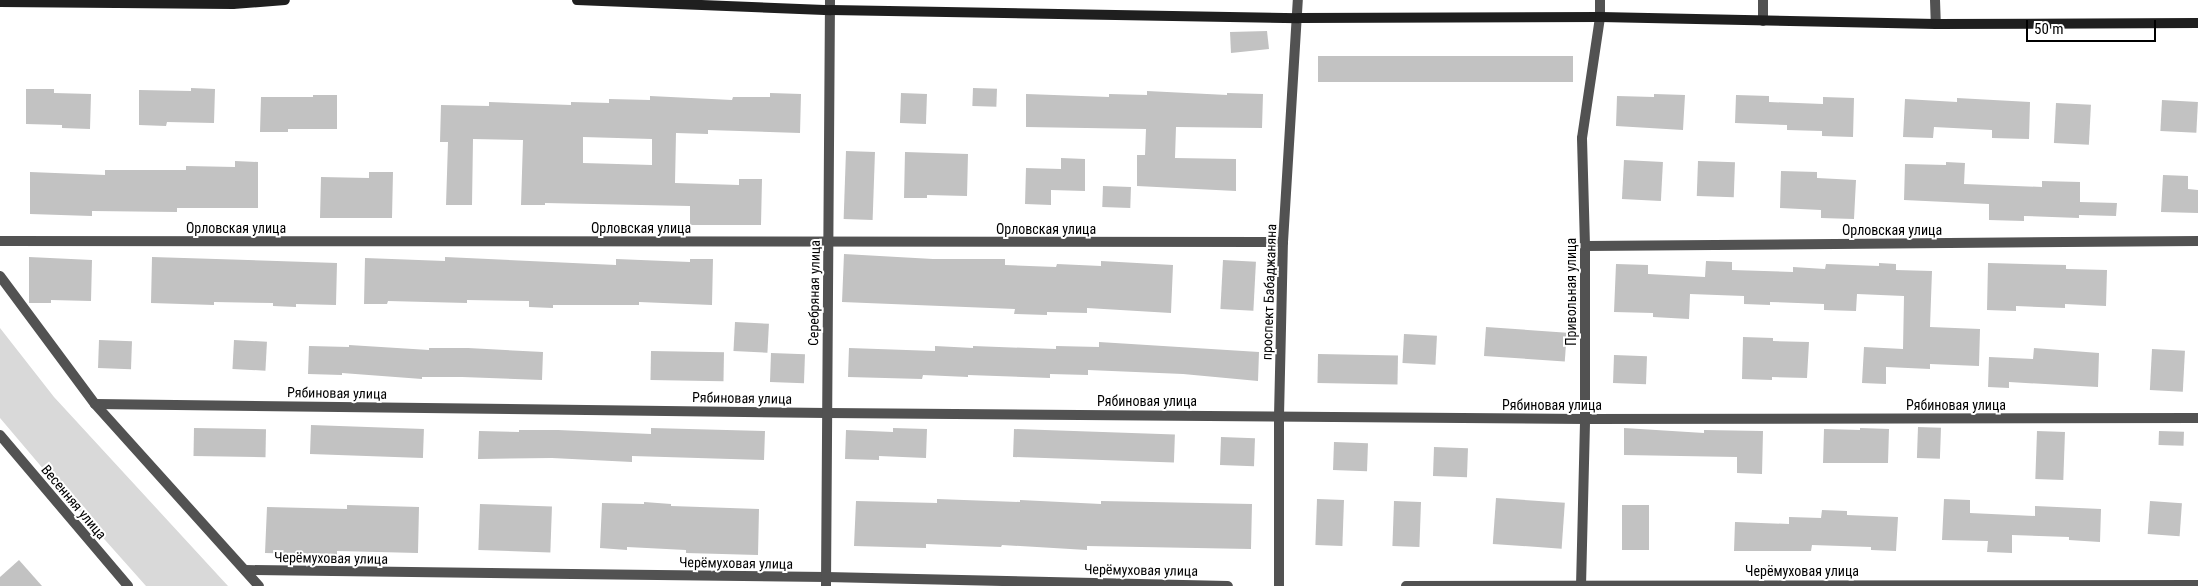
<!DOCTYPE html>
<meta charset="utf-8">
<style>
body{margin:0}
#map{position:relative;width:2198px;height:586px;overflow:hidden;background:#fff;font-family:"Roboto Condensed",sans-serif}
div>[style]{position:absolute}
.green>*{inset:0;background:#d9d9d9}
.building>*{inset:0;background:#c2c2c2;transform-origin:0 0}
.street>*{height:10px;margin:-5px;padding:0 5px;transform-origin:5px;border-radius:5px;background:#525252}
.secondary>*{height:10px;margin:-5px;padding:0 5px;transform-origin:5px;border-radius:5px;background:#1f1f1f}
span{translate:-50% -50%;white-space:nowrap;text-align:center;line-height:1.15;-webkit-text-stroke:4px #fff;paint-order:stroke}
.street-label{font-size:14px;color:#000}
.scale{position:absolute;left:2026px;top:20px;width:130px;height:22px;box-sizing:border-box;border:2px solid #000;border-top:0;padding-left:6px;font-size:15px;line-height:18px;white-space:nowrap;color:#000;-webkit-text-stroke:4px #fff;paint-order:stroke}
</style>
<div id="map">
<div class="green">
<div style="clip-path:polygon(0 328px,54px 397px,228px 586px,146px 586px,73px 504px,0 418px)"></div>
</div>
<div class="building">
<div style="clip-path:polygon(1267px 31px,1269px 49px,1231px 53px,1230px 32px)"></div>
<div style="left:1318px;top:56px;width:255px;height:26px"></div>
<div style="clip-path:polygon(191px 88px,215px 89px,214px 123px,167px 122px,166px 126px,139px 125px,139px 90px,191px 91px)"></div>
<div style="left:973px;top:88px;width:24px;height:18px;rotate:2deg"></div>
<div style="clip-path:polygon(26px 89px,54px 89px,54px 93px,91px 94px,90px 129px,62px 128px,62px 125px,26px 124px)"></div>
<div style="clip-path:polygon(1147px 91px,1227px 95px,1227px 93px,1263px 94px,1262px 128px,1176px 127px,1175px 158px,1236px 159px,1236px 191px,1137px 186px,1137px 155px,1145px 155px,1146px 129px,1026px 127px,1026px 94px,1109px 97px,1109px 94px,1147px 95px)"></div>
<div style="clip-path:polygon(evenodd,770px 93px,801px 94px,800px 133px,708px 130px,708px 134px,676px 133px,675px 183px,739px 185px,739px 179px,762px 179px,761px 225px,690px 225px,690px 206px,545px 203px,545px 205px,521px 205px,523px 140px,473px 139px,472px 205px,446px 205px,448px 142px,440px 142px,441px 105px,489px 106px,489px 102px,571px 105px,571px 102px,609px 103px,609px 99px,650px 100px,650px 96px,732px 100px,733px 97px,770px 97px,770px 93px,583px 137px,652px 139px,652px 165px,583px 163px,583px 137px)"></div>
<div style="left:901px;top:93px;width:26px;height:30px;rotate:2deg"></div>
<div style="clip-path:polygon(1654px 94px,1685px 95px,1683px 130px,1616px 126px,1617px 96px,1654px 97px)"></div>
<div style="clip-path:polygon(313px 95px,337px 95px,337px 129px,288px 129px,288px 132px,260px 132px,261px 97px,313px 97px)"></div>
<div style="clip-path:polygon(1736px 95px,1769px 96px,1769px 102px,1823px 104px,1823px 97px,1854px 98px,1853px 137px,1822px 136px,1822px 131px,1787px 130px,1787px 125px,1735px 123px)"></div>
<div style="clip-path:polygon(1957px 98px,2030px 102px,2029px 139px,1992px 138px,1992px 130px,1934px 127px,1933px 138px,1903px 137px,1905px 99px,1957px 102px)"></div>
<div style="left:2162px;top:100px;width:36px;height:31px;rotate:3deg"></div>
<div style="left:2056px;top:103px;width:35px;height:40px;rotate:3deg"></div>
<div style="left:846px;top:151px;width:29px;height:68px;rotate:2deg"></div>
<div style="clip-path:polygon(905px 152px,968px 154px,967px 196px,927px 195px,927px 198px,904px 198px)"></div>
<div style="clip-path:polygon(1061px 158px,1085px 159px,1085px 191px,1051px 190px,1051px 205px,1025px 204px,1026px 168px,1061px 169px)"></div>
<div style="left:1624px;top:160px;width:39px;height:39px;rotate:3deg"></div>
<div style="clip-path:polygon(235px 161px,258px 162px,258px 208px,177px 208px,177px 212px,92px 211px,92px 216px,30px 214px,30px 172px,105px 175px,105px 170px,186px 170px,186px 166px,235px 167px)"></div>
<div style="left:1698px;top:161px;width:37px;height:35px;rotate:2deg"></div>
<div style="clip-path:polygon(1946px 162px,1965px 163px,1964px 184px,2042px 187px,2042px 181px,2080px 182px,2080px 202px,2117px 203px,2116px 216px,2079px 215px,2079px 218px,2024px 216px,2024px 221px,1989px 220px,1989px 204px,1904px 200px,1905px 164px,1946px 165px)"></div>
<div style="clip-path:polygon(1781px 171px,1817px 172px,1817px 178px,1856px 180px,1854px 219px,1821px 218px,1821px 210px,1780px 208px)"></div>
<div style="clip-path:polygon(369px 172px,393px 172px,392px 218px,320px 218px,321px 177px,369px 178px)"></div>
<div style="clip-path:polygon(2163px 175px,2188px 176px,2188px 189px,2198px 190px,2198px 213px,2161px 212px)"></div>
<div style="left:1103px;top:186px;width:28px;height:21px;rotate:2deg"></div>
<div style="clip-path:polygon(844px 254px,933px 259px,1005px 259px,1005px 265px,1056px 267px,1057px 264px,1101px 266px,1101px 261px,1173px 265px,1171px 313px,1087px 308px,1087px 313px,1047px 312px,1047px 315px,1014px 314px,1015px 309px,842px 302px)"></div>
<div style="clip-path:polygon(29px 257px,92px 260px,91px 301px,51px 300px,51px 303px,29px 303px)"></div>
<div style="clip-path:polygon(152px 257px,337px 263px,336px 305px,296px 304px,296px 307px,273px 306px,273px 303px,214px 302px,214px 305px,151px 303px)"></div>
<div style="clip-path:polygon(445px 257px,616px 265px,616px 259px,690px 262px,690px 259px,713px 259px,712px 305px,639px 302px,639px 305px,553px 305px,553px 308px,529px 307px,529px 301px,467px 300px,467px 303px,388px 301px,387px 304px,364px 304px,365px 258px,445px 261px)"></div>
<div style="left:1223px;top:260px;width:33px;height:49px;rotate:3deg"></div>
<div style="clip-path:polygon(1706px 261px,1732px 262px,1732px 270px,1793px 272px,1793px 267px,1825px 269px,1826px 264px,1879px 266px,1879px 263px,1896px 264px,1896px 270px,1932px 271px,1930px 327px,1980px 329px,1979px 366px,1930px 364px,1930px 369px,1886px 367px,1886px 384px,1862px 383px,1864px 347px,1903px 349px,1904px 296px,1857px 294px,1856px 311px,1824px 310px,1824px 304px,1770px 302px,1770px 305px,1744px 304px,1744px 296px,1690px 294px,1689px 319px,1653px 317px,1653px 313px,1614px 312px,1616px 264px,1648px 265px,1648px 274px,1705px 277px)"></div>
<div style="clip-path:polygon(1988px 263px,2066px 265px,2066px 269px,2107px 270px,2106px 306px,2065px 304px,2065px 308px,2016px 306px,2016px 311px,1987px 310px)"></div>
<div style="left:735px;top:322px;width:34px;height:29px;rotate:3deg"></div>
<div style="left:1486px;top:327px;width:81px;height:29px;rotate:4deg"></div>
<div style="left:1404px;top:334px;width:33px;height:29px;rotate:3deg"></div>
<div style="clip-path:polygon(1743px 337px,1773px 338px,1773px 341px,1809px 342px,1807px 378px,1772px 377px,1772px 380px,1742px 379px)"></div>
<div style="left:99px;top:340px;width:33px;height:28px;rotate:2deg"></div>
<div style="left:234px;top:340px;width:33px;height:29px;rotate:3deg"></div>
<div style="clip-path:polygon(1099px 342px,1259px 352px,1258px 381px,1183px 374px,1088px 370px,1088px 375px,1050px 374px,1050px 378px,968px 375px,968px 377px,923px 375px,922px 379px,848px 377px,849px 348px,935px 351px,935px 346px,973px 348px,973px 346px,1056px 349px,1056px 346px,1099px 347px)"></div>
<div style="clip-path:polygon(349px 345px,429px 350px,429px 348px,468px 348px,543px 352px,542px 380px,462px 377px,422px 377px,422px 379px,342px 373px,342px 375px,308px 374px,309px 346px,349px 347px)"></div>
<div style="clip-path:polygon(2034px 348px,2099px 353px,2098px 387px,2009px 382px,2009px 388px,1988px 387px,1989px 357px,2033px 359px)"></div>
<div style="left:2152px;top:349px;width:33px;height:41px;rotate:3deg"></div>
<div style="left:651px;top:351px;width:73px;height:29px;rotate:1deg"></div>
<div style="left:771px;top:353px;width:34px;height:29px;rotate:2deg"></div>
<div style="left:1318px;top:354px;width:80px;height:29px;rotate:1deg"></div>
<div style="left:1614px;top:355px;width:33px;height:28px;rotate:2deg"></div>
<div style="left:311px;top:425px;width:113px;height:29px;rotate:2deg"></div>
<div style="left:1918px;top:427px;width:23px;height:31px;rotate:2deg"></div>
<div style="left:194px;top:428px;width:72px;height:28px;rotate:1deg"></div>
<div style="clip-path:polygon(651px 428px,765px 431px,764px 460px,632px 456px,632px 462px,552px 458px,478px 459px,479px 431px,519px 432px,519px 430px,558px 430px,651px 434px)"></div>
<div style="clip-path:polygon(893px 428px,927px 429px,926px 458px,879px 456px,879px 460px,845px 459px,846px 430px,893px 432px)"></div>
<div style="clip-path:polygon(1624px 428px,1704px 433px,1704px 430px,1763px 431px,1762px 474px,1737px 473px,1737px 457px,1624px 455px)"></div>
<div style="clip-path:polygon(1860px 428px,1889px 429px,1888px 463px,1823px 463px,1824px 429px,1860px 430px)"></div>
<div style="left:1014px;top:429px;width:161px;height:28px;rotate:2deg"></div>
<div style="left:2037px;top:431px;width:28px;height:48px;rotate:2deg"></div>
<div style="left:2159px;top:431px;width:25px;height:14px;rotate:2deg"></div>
<div style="left:1221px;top:437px;width:34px;height:28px;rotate:2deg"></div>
<div style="left:1334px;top:442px;width:34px;height:28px;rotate:2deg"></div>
<div style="left:1434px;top:447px;width:34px;height:29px;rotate:2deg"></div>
<div style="left:1496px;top:498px;width:69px;height:46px;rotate:4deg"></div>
<div style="clip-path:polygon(937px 499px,1020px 502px,1020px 500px,1101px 504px,1101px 501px,1252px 504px,1251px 549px,1087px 546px,1087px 550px,1002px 545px,1001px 547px,926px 544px,926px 548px,854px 546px,856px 501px,937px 503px)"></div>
<div style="left:1317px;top:499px;width:27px;height:46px;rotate:2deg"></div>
<div style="clip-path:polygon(1944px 499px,1970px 500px,1970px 513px,2035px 516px,2035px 506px,2101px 509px,2100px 542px,2069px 540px,2069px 537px,2012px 535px,2012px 553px,1987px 552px,1988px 541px,1942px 540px)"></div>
<div style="left:1394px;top:501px;width:27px;height:45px;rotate:2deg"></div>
<div style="left:2150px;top:501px;width:32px;height:33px;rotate:4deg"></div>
<div style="clip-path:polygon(644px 502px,671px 504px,671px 506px,759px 509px,758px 555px,686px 553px,686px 550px,627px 547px,627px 550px,600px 548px,602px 503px,644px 504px)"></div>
<div style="left:480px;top:504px;width:72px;height:46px;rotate:2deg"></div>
<div style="clip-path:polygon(347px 505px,419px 507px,418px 553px,337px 551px,337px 555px,265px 553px,267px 507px,347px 509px)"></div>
<div style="left:1622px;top:505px;width:27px;height:45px"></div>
<div style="clip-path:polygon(1822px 510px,1847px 511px,1847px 515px,1898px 517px,1896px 551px,1871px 550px,1871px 547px,1812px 545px,1811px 551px,1734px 551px,1735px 522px,1789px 524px,1789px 517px,1821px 518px)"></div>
<div style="clip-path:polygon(19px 560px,42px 586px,0 586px,0 577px)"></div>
</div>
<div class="street">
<div style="left:1935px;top:0;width:24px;rotate:88deg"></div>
<div style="left:1763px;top:21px;width:21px;rotate:-90deg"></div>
<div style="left:0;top:241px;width:1283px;rotate:0.04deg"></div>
<div style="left:1585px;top:246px;width:613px;rotate:-0.47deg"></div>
<div style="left:0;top:276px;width:159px;rotate:53.4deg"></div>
<div style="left:95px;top:404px;width:245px;rotate:48deg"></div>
<div style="left:95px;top:404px;width:732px;rotate:0.7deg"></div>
<div style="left:827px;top:413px;width:758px;rotate:0.45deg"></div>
<div style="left:1585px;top:419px;width:613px;rotate:-0.09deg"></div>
<div style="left:0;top:435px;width:198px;rotate:49.7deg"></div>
<div style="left:245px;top:570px;width:581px;rotate:0.69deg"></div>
<div style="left:826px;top:577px;width:402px;rotate:1.3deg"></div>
<div style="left:826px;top:586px;width:586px;rotate:-89.61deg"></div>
<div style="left:1279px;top:586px;width:170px;rotate:-90deg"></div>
<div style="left:1279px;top:416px;width:174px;rotate:-88.7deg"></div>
<div style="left:1283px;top:242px;width:242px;rotate:-86.5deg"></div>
<div style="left:1406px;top:586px;width:792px;rotate:-0.07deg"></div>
<div style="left:1581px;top:586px;width:167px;rotate:-88.6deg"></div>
<div style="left:1585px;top:419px;width:173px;rotate:-90deg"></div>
<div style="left:1585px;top:246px;width:108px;rotate:-91.6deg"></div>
<div style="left:1582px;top:138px;width:122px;rotate:-81.5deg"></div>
<div style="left:1600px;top:17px;width:17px;rotate:-90deg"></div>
</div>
<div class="secondary">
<div style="left:577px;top:0;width:254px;rotate:2.3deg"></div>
<div style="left:831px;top:10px;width:468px;rotate:1deg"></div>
<div style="left:1299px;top:18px;width:301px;rotate:-0.2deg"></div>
<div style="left:1600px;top:17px;width:336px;rotate:1.2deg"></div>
<div style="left:1936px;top:24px;width:262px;rotate:-0.2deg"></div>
<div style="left:0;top:2px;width:233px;rotate:0.5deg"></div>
<div style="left:233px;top:4px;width:52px;rotate:-4.4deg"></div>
</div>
<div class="street-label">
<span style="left:236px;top:228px">Орловская улица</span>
<span style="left:641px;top:228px">Орловская улица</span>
<span style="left:1046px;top:229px">Орловская улица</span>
<span style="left:1892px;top:230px">Орловская улица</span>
<span style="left:1269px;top:292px;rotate:-88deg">проспект Бабаджаняна</span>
<span style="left:1571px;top:292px;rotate:-90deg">Привольная улица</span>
<span style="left:814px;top:293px;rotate:-89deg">Серебряная улица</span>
<span style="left:337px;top:393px;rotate:1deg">Рябиновая улица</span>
<span style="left:742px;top:398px;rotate:1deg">Рябиновая улица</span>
<span style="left:1147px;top:401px">Рябиновая улица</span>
<span style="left:1552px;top:405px">Рябиновая улица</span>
<span style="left:1956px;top:405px">Рябиновая улица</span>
<span style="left:74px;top:502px;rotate:50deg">Весенняя улица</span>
<span style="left:331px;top:558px;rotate:1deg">Черёмуховая улица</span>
<span style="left:736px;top:563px;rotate:1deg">Черёмуховая улица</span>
<span style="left:1141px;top:570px;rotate:1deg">Черёмуховая улица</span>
<span style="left:1802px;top:571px">Черёмуховая улица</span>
</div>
<div class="scale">50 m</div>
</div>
